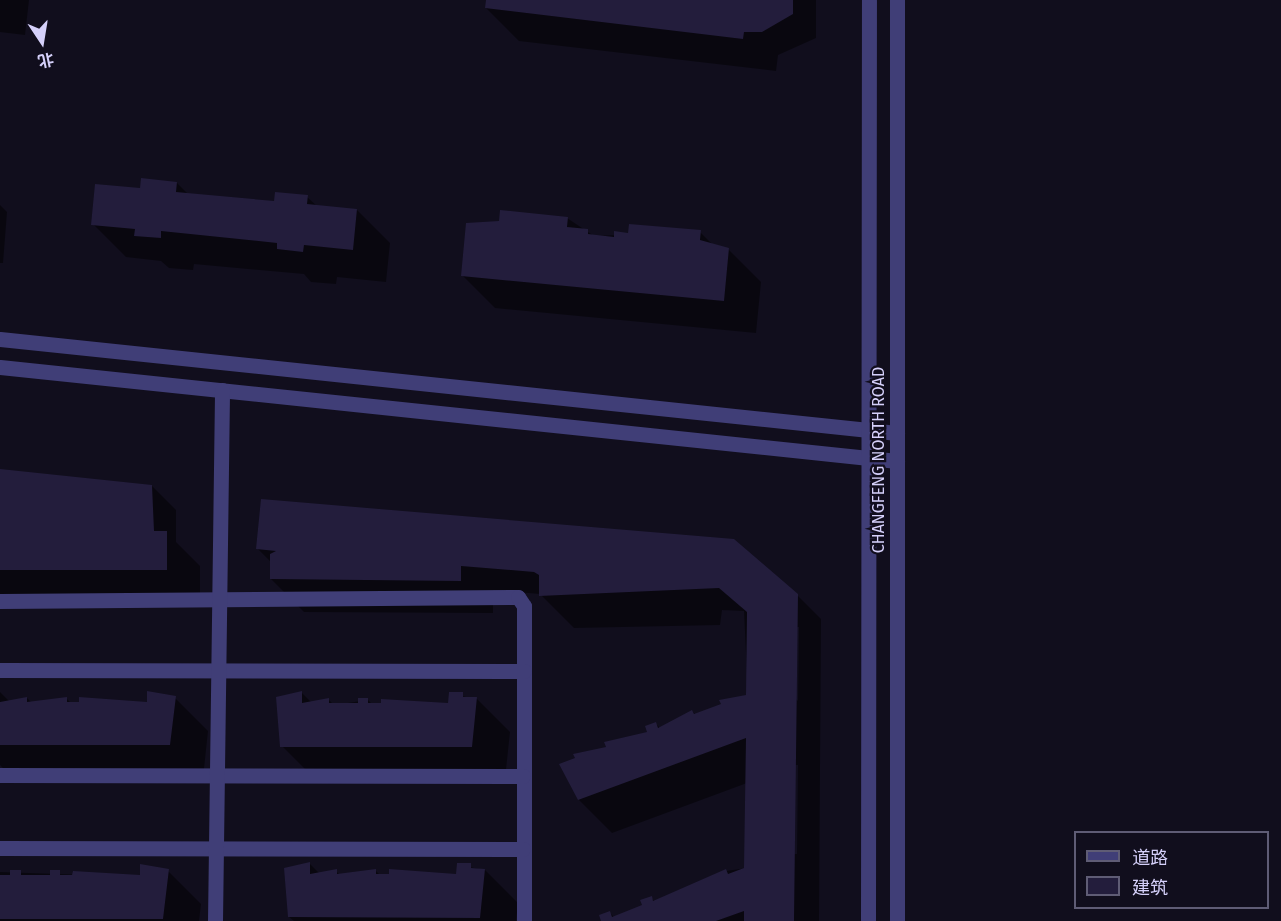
<!DOCTYPE html>
<meta charset="utf-8">
<style>
body{margin:0}
#map{position:relative;width:1281px;height:921px;overflow:hidden;background:#110e1d;font-family:"Fira Sans","Noto Sans SC",sans-serif}
div>[style]{position:absolute}
.shadow>*{inset:0;background:#0007}
.building>*{inset:0;background:#231d3c}
.minor>*{height:15px;margin:-7.5px;padding:0 7.5px;transform-origin:7.5px;border-radius:7.5px;background:#403e77}
span{translate:-50% -50%;white-space:nowrap;text-align:center;line-height:1.15;-webkit-text-stroke:4.5px #110e1d;paint-order:stroke}
.street-label{font-size:16px;color:#d5d0fa}
.legend{position:absolute;left:1074px;top:831px;width:195px;height:78px;box-sizing:border-box;background:#110e1d;border:2px solid #5f5c75;margin:0;padding:8px 10px;list-style:none;font-size:18px;color:#d5d0fa}
.legend li{display:flex;align-items:center;gap:12px;height:30px}
.legend b{width:30px;border:2px solid #5f5c75}
.north{position:absolute;left:12px;top:12px;width:60px;height:60px;-webkit-text-stroke:4px #110e1d;paint-order:stroke;rotate:168deg;font-size:16px;font-weight:700;line-height:24px;text-align:center;color:#d5d0fa}
.north::after{content:'';display:block;margin:auto;width:21px;height:27px;background:#d5d0fa;clip-path:polygon(50% 0,100% 100%,50% 72%,0 100%)}
</style>
<div id="map">
<div class="shadow">
<div style="clip-path:polygon(0 0,29px 0,25px 35px,0 32px)"></div>
<div style="clip-path:polygon(487px 0,816px 0,816px 38px,778px 55px,776px 71px,519px 41px,486px 8px)"></div>
<div style="clip-path:polygon(177px 183px,188px 194px,276px 203px,307px 197px,317px 206px,357px 210px,390px 243px,386px 282px,337px 277px,336px 284px,311px 282px,304px 274px,194px 264px,193px 270px,169px 268px,161px 261px,126px 257px,93px 224px,141px 190px)"></div>
<div style="clip-path:polygon(0 205px,7px 212px,3px 263px,0 263px)"></div>
<div style="clip-path:polygon(567px 218px,594px 236px,700px 232px,713px 245px,728px 249px,761px 282px,756px 333px,495px 308px,462px 275px)"></div>
<div style="clip-path:polygon(0 470px,152px 486px,176px 510px,176px 542px,200px 566px,200px 603px,0 597px)"></div>
<div style="clip-path:polygon(evenodd,262px 500px,797px 595px,821px 619px,819px 921px,603px 921px,610px 913px,614px 917px,644px 906px,651px 898px,655px 902px,726px 871px,747px 868px,747px 783px,612px 833px,579px 800px,608px 748px,649px 733px,656px 724px,660px 728px,692px 711px,696px 715px,748px 695px,744px 611px,722px 610px,720px 625px,574px 628px,540px 594px,493px 590px,493px 613px,304px 612px,271px 579px,273px 564px,258px 549px,262px 500px,796px 627px,799px 627px,798px 701px,795px 698px,796px 627px,262px 500px,795px 765px,798px 765px,797px 854px,794px 854px,795px 765px)"></div>
<div style="clip-path:polygon(0 692px,10px 702px,27px 698px,32px 703px,66px 698px,71px 703px,148px 704px,175px 698px,208px 731px,203px 778px,13px 778px,0 765px)"></div>
<div style="clip-path:polygon(302px 693px,312px 703px,329px 700px,334px 705px,368px 700px,373px 705px,450px 705px,450px 694px,477px 699px,510px 732px,505px 779px,315px 779px,282px 746px)"></div>
<div style="clip-path:polygon(310px 864px,320px 874px,336px 871px,341px 876px,376px 871px,381px 876px,458px 876px,458px 865px,485px 870px,518px 903px,516px 921px,294px 921px,289px 917px)"></div>
<div style="clip-path:polygon(168px 871px,201px 904px,199px 921px,0 921px,0 872px,142px 877px)"></div>
</div>
<div class="building">
<div style="clip-path:polygon(486px 0,793px 0,793px 14px,762px 32px,744px 32px,743px 39px,485px 8px)"></div>
<div style="clip-path:polygon(141px 178px,177px 182px,176px 192px,274px 201px,275px 192px,308px 195px,307px 204px,357px 209px,353px 250px,304px 245px,303px 252px,277px 249px,277px 243px,161px 231px,161px 238px,134px 236px,135px 229px,91px 225px,95px 184px,140px 188px)"></div>
<div style="clip-path:polygon(500px 210px,568px 217px,567px 227px,588px 229px,588px 234px,614px 237px,614px 231px,628px 233px,629px 224px,701px 230px,700px 240px,729px 248px,724px 301px,461px 276px,466px 223px,499px 221px)"></div>
<div style="clip-path:polygon(0 469px,152px 485px,154px 531px,167px 531px,167px 570px,0 570px)"></div>
<div style="clip-path:polygon(261px 499px,734px 539px,798px 594px,794px 921px,744px 921px,744px 911px,716px 921px,601px 921px,599px 915px,610px 911px,612px 917px,642px 905px,640px 900px,652px 896px,653px 901px,726px 869px,728px 874px,744px 868px,746px 738px,578px 800px,559px 764px,575px 758px,573px 754px,606px 747px,604px 742px,647px 732px,645px 726px,656px 722px,658px 728px,692px 710px,694px 714px,721px 704px,719px 700px,746px 695px,747px 612px,719px 588px,539px 596px,539px 575px,534px 572px,461px 566px,461px 581px,270px 579px,270px 554px,276px 551px,256px 549px)"></div>
<div style="clip-path:polygon(147px 691px,176px 696px,170px 745px,0 745px,0 702px,27px 697px,27px 702px,67px 697px,67px 702px,79px 702px,79px 697px,147px 702px)"></div>
<div style="clip-path:polygon(302px 691px,302px 703px,329px 698px,329px 703px,358px 703px,358px 698px,368px 698px,368px 703px,381px 703px,381px 699px,448px 703px,449px 692px,463px 692px,463px 697px,477px 697px,472px 747px,280px 747px,276px 697px)"></div>
<div style="clip-path:polygon(310px 862px,310px 874px,337px 869px,337px 874px,376px 869px,376px 874px,389px 874px,389px 869px,456px 874px,457px 863px,471px 863px,471px 868px,485px 869px,480px 918px,288px 917px,284px 868px)"></div>
<div style="clip-path:polygon(140px 864px,169px 869px,163px 919px,0 919px,0 875px,10px 875px,10px 870px,21px 870px,21px 875px,50px 875px,50px 870px,60px 870px,60px 875px,72px 875px,73px 871px,140px 875px)"></div>
</div>
<div class="minor">
<div style="left:0;top:339px;width:902px;rotate:5.98deg"></div>
<div style="left:0;top:367px;width:902px;rotate:5.98deg"></div>
<div style="left:0;top:601px;width:518px;rotate:-0.44deg"></div>
<div style="left:518px;top:597px;width:11px;rotate:56deg"></div>
<div style="left:524px;top:606px;width:315px;rotate:90deg"></div>
<div style="left:0;top:670px;width:524px;rotate:0.11deg"></div>
<div style="left:0;top:775px;width:523px;rotate:0.11deg"></div>
<div style="left:0;top:848px;width:523px;rotate:0.11deg"></div>
<div style="left:215px;top:921px;width:531px;rotate:-89.24deg"></div>
<div style="left:868px;top:921px;width:921px;rotate:-89.94deg"></div>
<div style="left:897px;top:921px;width:921px;rotate:-90deg"></div>
</div>
<div class="street-label">
<span style="left:879px;top:460px;rotate:-90deg">CHANGFENG NORTH ROAD</span>
</div>
<ul class="legend">
<li><b style="height:8px;background:#403e77"></b>道路</li>
<li><b style="height:16px;background:#231d3c"></b>建筑</li>
</ul>
<div class="north">北</div>
</div>
